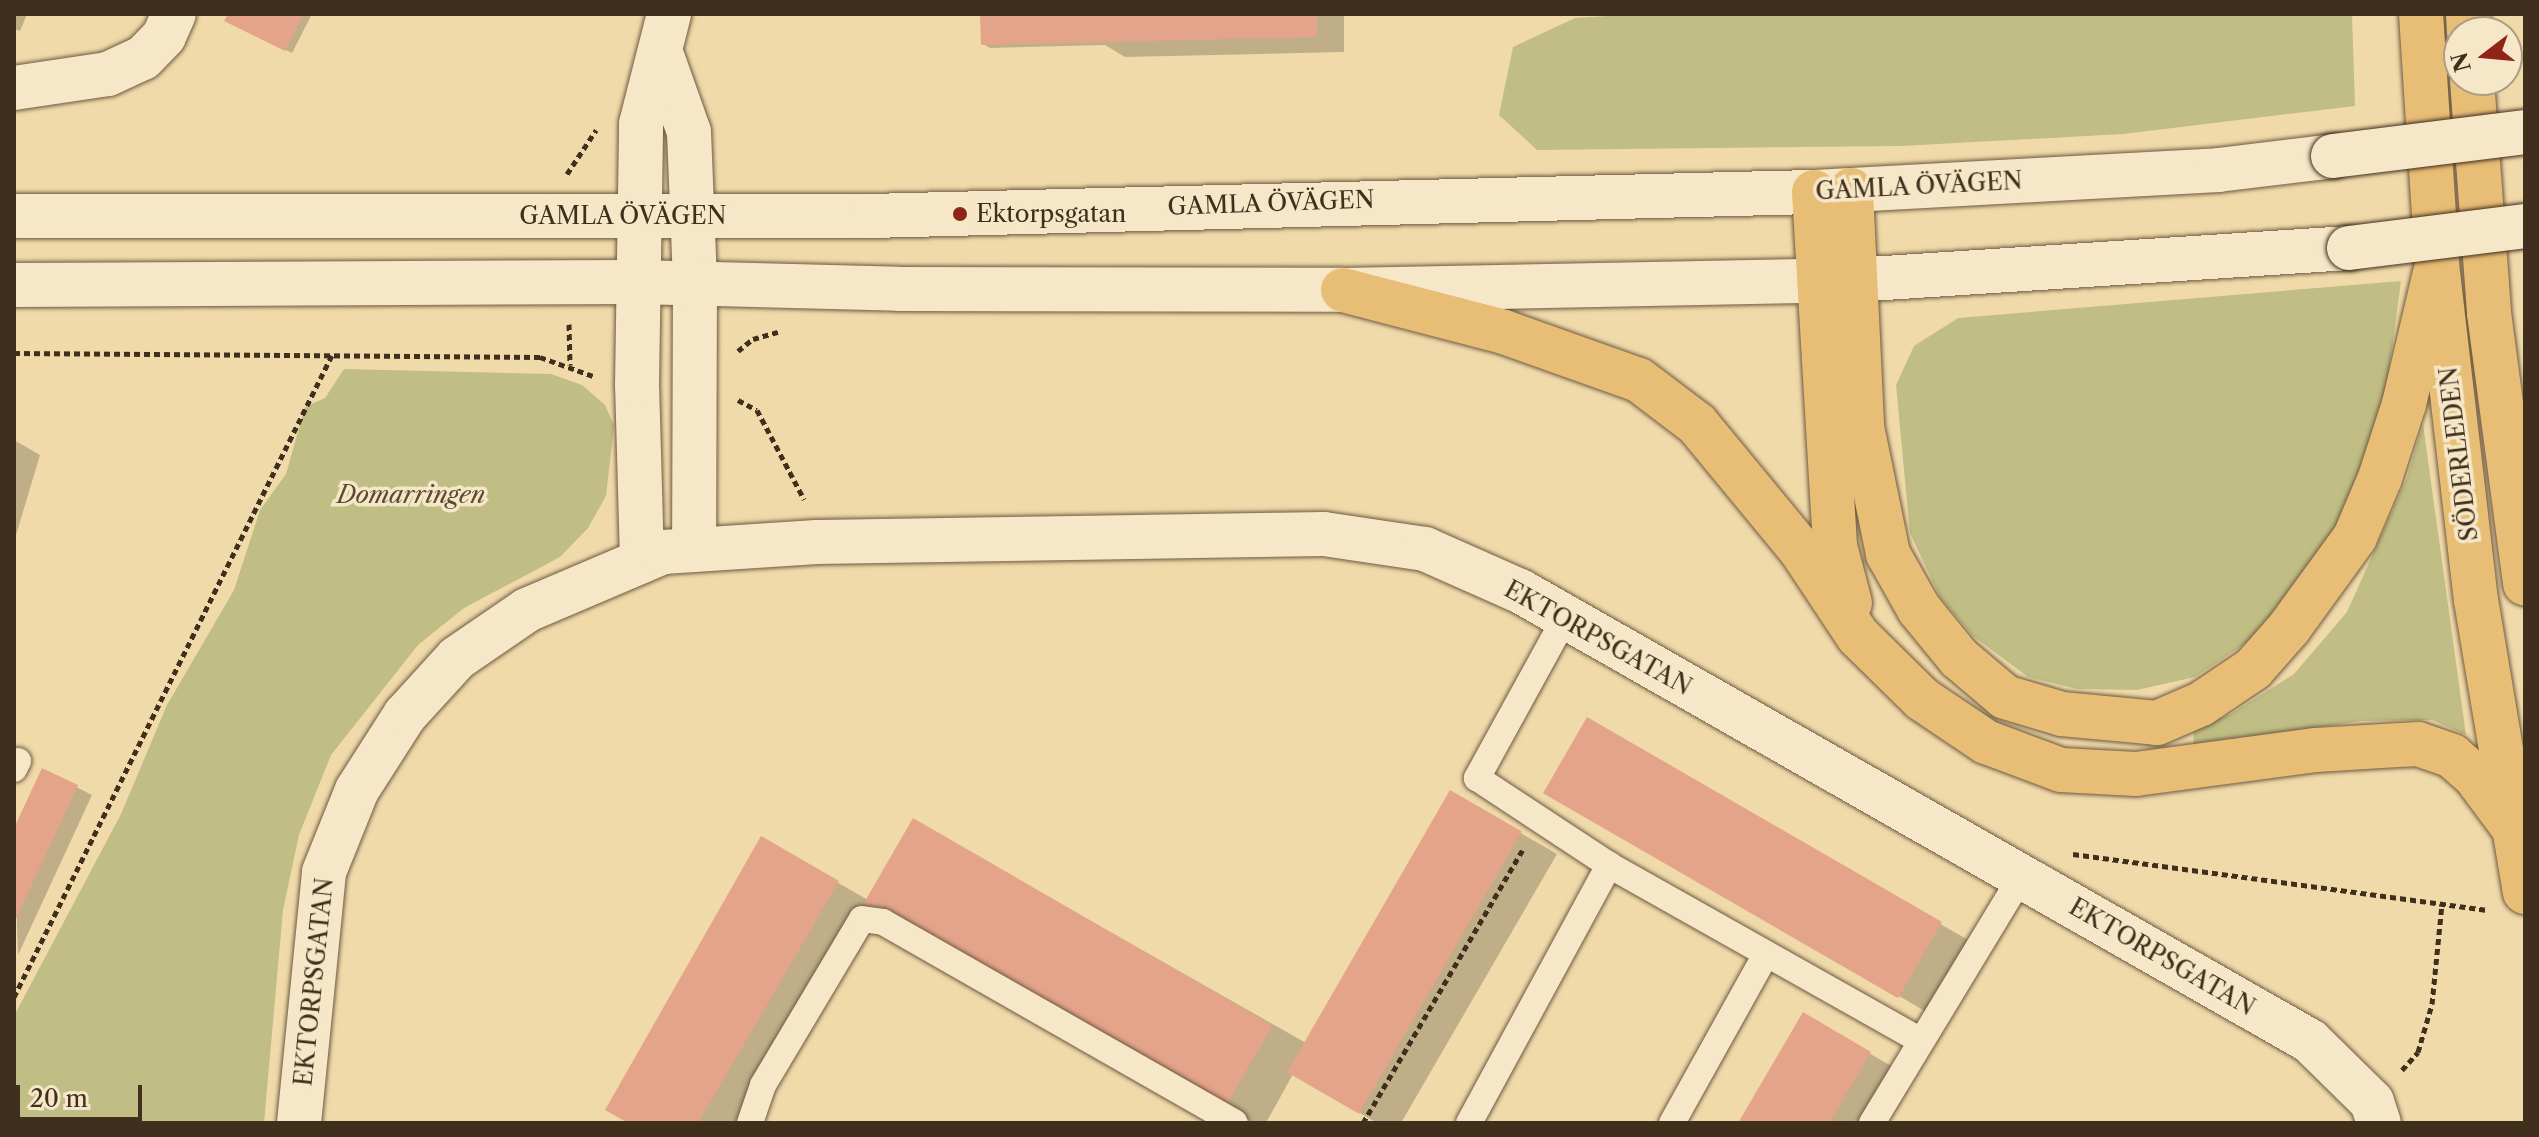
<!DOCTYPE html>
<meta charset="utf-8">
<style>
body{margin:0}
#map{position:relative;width:2539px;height:1137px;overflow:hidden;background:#f1daaa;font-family:"Libre Caslon Text",serif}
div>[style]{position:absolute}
.green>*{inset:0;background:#c0be84}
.shadow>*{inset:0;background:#0003;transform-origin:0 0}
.building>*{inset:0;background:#e4a48a;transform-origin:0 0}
.path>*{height:5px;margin-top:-2.5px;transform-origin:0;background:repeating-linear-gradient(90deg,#412f1e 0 6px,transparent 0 10px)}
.roads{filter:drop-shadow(0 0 2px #6d5a41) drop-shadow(0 0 2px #6d5a41)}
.lane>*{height:26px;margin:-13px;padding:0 13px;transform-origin:13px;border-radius:13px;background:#f6e7c8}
.street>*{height:44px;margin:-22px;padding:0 22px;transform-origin:22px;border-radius:22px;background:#f6e7c8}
.secondary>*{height:44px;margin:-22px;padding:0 22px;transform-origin:22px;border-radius:22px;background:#f6e7c8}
.highway>*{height:44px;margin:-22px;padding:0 22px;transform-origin:22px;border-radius:22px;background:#e8bd75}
.bridges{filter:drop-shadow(0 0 2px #412f1e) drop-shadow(0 0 2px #412f1e)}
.secondary-bridge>*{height:44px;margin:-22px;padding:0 22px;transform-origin:22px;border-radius:22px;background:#f6e7c8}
.dots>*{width:22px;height:22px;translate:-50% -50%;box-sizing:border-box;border:4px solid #f6e7c8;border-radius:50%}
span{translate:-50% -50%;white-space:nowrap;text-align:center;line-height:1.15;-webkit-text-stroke:7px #f6e7c8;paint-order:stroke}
.street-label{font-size:24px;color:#412f1e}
.poi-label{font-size:24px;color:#412f1e}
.left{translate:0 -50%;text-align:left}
.park-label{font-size:24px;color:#5a4c32;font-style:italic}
.frame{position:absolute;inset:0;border:16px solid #412f1e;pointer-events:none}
.north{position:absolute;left:2443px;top:16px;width:80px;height:80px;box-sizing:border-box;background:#f6e7c8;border:2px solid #ae9d84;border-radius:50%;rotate:254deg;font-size:22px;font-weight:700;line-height:32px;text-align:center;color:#412f1e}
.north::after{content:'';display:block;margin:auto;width:28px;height:36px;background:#8f2418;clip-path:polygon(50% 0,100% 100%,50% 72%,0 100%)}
.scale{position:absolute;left:16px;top:1085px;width:126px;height:36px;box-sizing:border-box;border:4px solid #412f1e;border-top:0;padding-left:10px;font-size:24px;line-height:28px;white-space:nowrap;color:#412f1e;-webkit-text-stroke:6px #f6e7c8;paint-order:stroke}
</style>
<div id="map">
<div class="green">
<div style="clip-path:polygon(1641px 14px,2352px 14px,2355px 106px,2123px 134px,1902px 146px,1537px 150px,1499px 115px,1513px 47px,1575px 18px)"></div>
<div style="clip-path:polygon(2401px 281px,2384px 408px,2341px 518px,2296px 596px,2246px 643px,2195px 677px,2137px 690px,2077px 689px,2028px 677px,1973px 636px,1940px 597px,1910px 533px,1906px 491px,1896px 385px,1914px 346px,1958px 318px)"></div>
<div style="clip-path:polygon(344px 369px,551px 374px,582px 385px,605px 405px,614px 426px,606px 496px,588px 528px,560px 557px,464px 608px,418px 645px,331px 755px,299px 835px,283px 910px,264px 1123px,14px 1123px,14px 1016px,121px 814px,167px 705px,234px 590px,260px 510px,286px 474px,305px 407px,325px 398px)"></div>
<div style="clip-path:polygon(2423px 424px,2466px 735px,2432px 720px,2361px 721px,2194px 746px,2193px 729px,2231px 714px,2294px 674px,2347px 612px,2407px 478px)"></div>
</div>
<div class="shadow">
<div style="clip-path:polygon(14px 14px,27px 14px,20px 31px,14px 29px)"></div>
<div style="clip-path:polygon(230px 14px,312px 14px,292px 53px,227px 20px)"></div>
<div style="clip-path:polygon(982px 14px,1344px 14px,1344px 52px,1125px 57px,1105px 45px,990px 48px,983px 44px)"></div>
<div style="clip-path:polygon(14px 440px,40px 455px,14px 542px)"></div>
<div style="left:1587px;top:720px;width:450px;height:83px;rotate:30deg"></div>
<div style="clip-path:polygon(43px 770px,92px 795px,18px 955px,14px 833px)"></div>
<div style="clip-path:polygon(1451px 793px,1557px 854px,1401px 1123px,1377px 1123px,1293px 1074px,1266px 1123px,1254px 1123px,872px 906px,745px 1123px,631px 1123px,762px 839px,868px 900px,913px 820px,1306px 1043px)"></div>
<div style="clip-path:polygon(1804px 1015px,1905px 1074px,1877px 1123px,1740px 1123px)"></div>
</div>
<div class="building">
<div style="clip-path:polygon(228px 14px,304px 14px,285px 51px,224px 21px)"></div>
<div style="clip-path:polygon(980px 14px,1317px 14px,1317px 37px,981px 45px)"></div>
<div style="left:1587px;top:717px;width:410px;height:88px;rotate:30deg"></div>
<div style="clip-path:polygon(42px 768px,78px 785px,14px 923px,14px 828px)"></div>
<div style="left:1450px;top:790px;width:83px;height:326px;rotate:30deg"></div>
<div style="left:913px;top:818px;width:415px;height:99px;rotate:30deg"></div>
<div style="clip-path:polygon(761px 836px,839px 881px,698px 1123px,628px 1123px,605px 1110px)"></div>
<div style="clip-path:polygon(1803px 1012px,1871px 1052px,1829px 1123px,1738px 1123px)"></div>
</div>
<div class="path">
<div style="left:567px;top:174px;width:53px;rotate:-56.6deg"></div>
<div style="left:569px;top:324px;width:41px;rotate:88.6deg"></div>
<div style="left:738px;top:351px;width:19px;rotate:-39deg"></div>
<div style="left:753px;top:339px;width:26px;rotate:-16deg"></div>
<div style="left:14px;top:353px;width:526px;rotate:0.44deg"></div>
<div style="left:540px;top:357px;width:56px;rotate:19.7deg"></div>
<div style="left:738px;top:400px;width:21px;rotate:28deg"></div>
<div style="left:757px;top:410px;width:101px;rotate:62.2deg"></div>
<div style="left:2073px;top:854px;width:418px;rotate:7.7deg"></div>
<div style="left:14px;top:997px;width:716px;rotate:-63.65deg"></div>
<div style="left:2402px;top:1070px;width:24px;rotate:-48deg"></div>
<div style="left:2418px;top:1052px;width:50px;rotate:-73.7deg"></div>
<div style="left:2432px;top:1004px;width:101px;rotate:-84.3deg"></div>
<div style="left:1363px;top:1123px;width:319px;rotate:-59.7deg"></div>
</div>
<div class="roads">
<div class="lane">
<div style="left:1565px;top:618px;width:183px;rotate:118.8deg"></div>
<div style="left:1477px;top:778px;width:158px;rotate:33.4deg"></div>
<div style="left:1609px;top:865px;width:358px;rotate:29.4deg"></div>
<div style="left:14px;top:769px;width:9px;rotate:-63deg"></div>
<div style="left:750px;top:1123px;width:40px;rotate:-71.1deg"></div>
<div style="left:763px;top:1085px;width:193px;rotate:-59.2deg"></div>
<div style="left:862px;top:919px;width:21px;rotate:8deg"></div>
<div style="left:883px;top:922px;width:405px;rotate:29.7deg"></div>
<div style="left:1469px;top:1123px;width:294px;rotate:-61.5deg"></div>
<div style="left:1672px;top:1123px;width:193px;rotate:-60.9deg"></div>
<div style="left:1872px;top:1123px;width:288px;rotate:-58.8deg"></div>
</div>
<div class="street">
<div style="left:661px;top:53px;width:84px;rotate:70.5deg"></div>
<div style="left:689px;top:132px;width:150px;rotate:87.7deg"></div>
<div style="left:695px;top:282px;width:268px;rotate:90.2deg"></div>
<div style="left:14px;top:88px;width:95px;rotate:-8.5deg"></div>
<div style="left:108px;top:74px;width:38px;rotate:-25deg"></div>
<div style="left:143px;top:58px;width:30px;rotate:-46deg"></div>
<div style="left:164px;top:36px;width:24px;rotate:-66deg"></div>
<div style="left:642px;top:561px;width:175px;rotate:-91.6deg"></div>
<div style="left:637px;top:386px;width:262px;rotate:-89.1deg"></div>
<div style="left:641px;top:124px;width:114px;rotate:-75.7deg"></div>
<div style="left:299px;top:1123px;width:252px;rotate:-84.3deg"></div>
<div style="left:324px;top:872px;width:88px;rotate:-68.1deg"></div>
<div style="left:357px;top:790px;width:89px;rotate:-57.4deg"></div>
<div style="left:405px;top:715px;width:77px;rotate:-47.6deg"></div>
<div style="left:457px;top:658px;width:85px;rotate:-34.4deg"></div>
<div style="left:527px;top:610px;width:148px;rotate:-23.1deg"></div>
<div style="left:663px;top:552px;width:154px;rotate:-3.7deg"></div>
<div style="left:817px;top:542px;width:507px;rotate:-0.9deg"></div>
<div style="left:1324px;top:534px;width:102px;rotate:8.4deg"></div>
<div style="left:1425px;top:549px;width:104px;rotate:23.9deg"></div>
<div style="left:1520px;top:591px;width:909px;rotate:29.67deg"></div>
<div style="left:2310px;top:1041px;width:87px;rotate:44.5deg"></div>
<div style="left:2372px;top:1102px;width:22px;rotate:72deg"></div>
</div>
<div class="secondary">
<div style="left:14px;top:216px;width:856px"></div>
<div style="left:870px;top:216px;width:944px;rotate:-1.46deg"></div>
<div style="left:1814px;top:192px;width:405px;rotate:-3.1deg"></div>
<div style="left:2218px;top:170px;width:116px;rotate:-6.9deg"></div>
<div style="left:14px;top:285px;width:623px;rotate:-0.28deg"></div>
<div style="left:637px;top:282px;width:262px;rotate:1.5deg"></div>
<div style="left:899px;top:289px;width:444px;rotate:0.1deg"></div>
<div style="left:1343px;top:290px;width:511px;rotate:-1.12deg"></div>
<div style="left:1854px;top:280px;width:496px;rotate:-3.7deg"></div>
</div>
<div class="highway">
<div style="left:2421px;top:14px;width:251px;rotate:86.3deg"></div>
<div style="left:2437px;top:264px;width:338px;rotate:83.4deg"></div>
<div style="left:2476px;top:600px;width:296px;rotate:80.5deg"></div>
<div style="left:2468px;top:14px;width:18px;rotate:87deg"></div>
<div style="left:2472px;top:80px;width:234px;rotate:85.8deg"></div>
<div style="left:2489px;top:313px;width:273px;rotate:82.4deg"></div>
<div style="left:1851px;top:190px;width:237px;rotate:87.3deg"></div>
<div style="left:1862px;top:427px;width:130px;rotate:78.4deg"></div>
<div style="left:1888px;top:554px;width:63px;rotate:60.6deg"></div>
<div style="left:1919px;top:609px;width:63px;rotate:50.8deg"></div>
<div style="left:1959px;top:658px;width:60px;rotate:40.3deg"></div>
<div style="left:2005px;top:697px;width:59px;rotate:16.6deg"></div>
<div style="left:2062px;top:714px;width:95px;rotate:5.4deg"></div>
<div style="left:2157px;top:723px;width:48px;rotate:-23.4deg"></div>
<div style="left:2201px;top:704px;width:63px;rotate:-33.9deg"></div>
<div style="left:2253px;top:669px;width:55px;rotate:-48.7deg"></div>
<div style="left:2289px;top:628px;width:112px;rotate:-54deg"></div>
<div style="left:2355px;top:537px;width:64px;rotate:-67deg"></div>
<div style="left:2380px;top:478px;width:78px;rotate:-72deg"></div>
<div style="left:2404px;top:404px;width:144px;rotate:-76.7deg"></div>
<div style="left:1814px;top:192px;width:355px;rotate:86.6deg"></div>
<div style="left:1835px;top:546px;width:59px;rotate:75.3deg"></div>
<div style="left:1343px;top:290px;width:166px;rotate:14.6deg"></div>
<div style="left:1504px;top:332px;width:143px;rotate:19.6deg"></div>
<div style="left:1639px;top:380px;width:73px;rotate:37.2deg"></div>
<div style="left:1697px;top:424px;width:163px;rotate:50.5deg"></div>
<div style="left:1801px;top:550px;width:103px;rotate:56.5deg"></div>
<div style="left:1858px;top:636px;width:90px;rotate:44.5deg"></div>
<div style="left:1922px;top:699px;width:77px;rotate:33.9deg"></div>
<div style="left:1986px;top:742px;width:80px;rotate:20.5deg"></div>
<div style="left:2061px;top:770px;width:75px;rotate:3.1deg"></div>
<div style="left:2136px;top:774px;width:182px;rotate:-7.6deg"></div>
<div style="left:2316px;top:750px;width:102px;rotate:-3.4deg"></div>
<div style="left:2418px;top:744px;width:36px;rotate:19deg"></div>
<div style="left:2452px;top:756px;width:30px;rotate:41deg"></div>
<div style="left:2475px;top:776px;width:62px;rotate:53.5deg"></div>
</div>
</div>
<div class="bridges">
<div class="secondary-bridge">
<div style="left:2333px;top:156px;width:193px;rotate:-7.1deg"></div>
<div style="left:2349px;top:248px;width:177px;rotate:-7.1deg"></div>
</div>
</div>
<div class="dots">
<div style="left:960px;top:214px;background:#8f2418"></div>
</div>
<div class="street-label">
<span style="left:1919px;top:186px;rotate:-3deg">GAMLA ÖVÄGEN</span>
<span style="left:1271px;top:203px;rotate:-2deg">GAMLA ÖVÄGEN</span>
<span style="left:623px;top:216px">GAMLA ÖVÄGEN</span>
<span style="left:2459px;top:454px;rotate:-97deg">SÖDERLEDEN</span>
<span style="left:1598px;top:638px;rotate:29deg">EKTORPSGATAN</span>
<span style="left:2162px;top:957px;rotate:30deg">EKTORPSGATAN</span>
<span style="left:314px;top:982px;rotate:-84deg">EKTORPSGATAN</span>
</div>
<div class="poi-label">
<span class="left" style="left:976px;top:214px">Ektorpsgatan</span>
</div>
<div class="park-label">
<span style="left:411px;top:495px">Domarringen</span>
</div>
<div class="frame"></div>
<div class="north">N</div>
<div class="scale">20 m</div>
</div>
